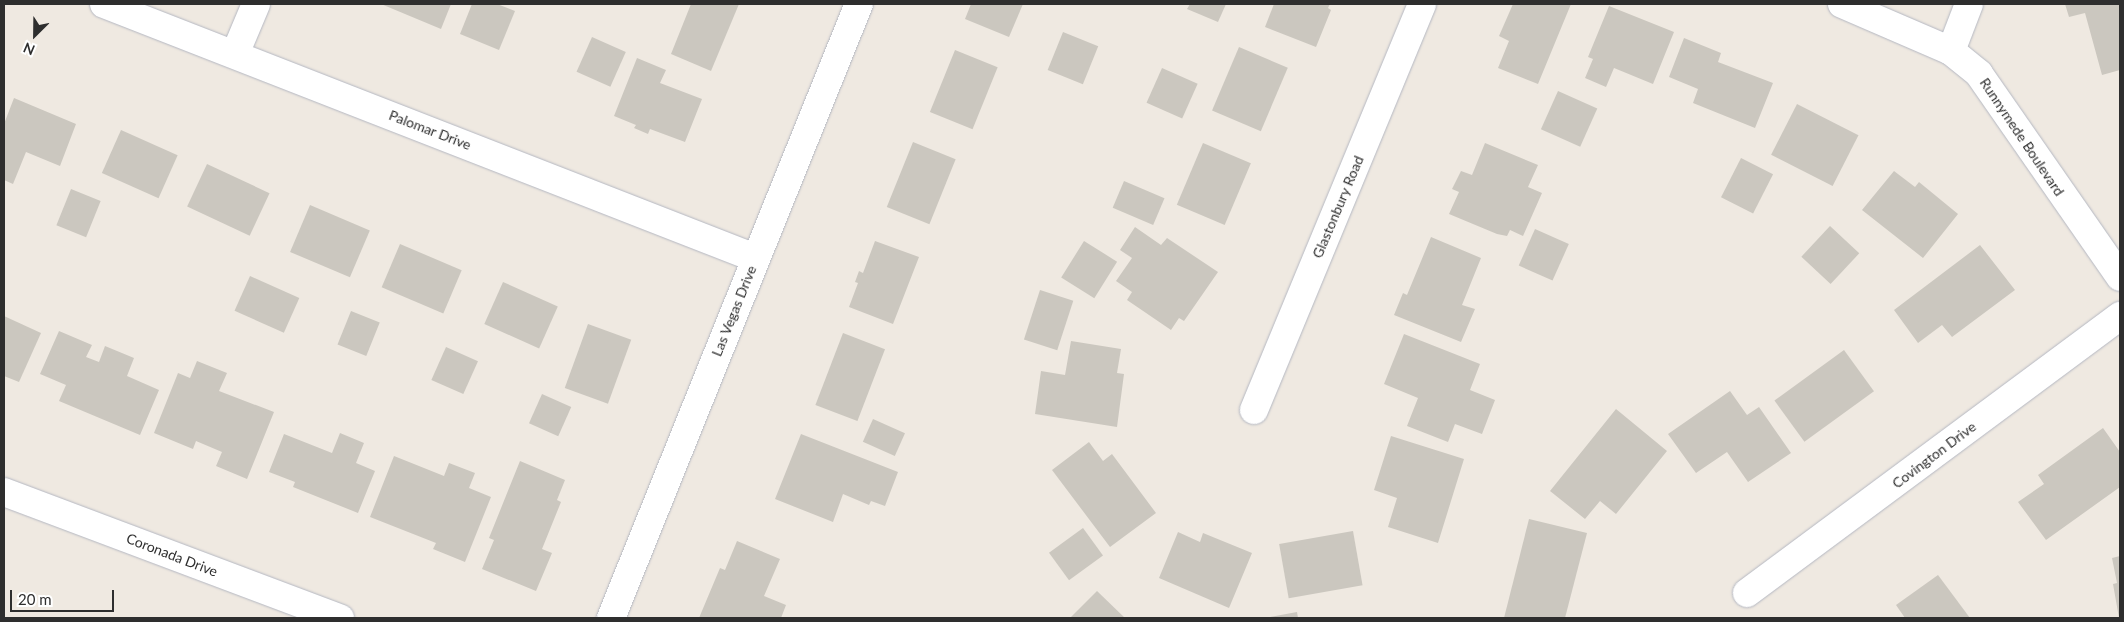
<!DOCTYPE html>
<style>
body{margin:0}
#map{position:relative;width:2124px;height:622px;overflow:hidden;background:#efe9e1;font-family:Lato,sans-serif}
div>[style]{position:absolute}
.building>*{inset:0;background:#cbc7bf;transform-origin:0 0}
.roads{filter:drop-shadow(0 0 1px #b4b7c1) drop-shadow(0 0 1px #b4b7c1)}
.minor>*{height:28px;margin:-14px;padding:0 14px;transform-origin:14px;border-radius:14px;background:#fff}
span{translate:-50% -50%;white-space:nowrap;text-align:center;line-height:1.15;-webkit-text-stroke:4.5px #fff;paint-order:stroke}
.street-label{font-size:14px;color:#2e2e2e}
.frame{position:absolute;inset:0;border:5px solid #2e2e2e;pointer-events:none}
.north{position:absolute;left:10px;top:10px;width:50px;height:50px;-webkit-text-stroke:4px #fff;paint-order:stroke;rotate:203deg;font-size:14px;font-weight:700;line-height:20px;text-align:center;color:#2e2e2e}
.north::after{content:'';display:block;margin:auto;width:18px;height:22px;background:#2e2e2e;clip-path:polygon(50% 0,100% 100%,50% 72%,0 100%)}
.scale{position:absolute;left:10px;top:590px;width:104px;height:22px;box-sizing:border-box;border:2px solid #2e2e2e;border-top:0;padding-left:6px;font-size:15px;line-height:18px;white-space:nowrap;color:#2e2e2e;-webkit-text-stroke:4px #fff;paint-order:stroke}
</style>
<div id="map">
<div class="building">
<div style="clip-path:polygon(381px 4px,451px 4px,441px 29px)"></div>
<div style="clip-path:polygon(472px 4px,497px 4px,515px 11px,499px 50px,460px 34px)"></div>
<div style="clip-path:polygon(691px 4px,739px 4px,711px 71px,671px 54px)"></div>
<div style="clip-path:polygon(971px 4px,1023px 4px,1009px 37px,965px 19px)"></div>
<div style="clip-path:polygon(1190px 4px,1226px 4px,1218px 22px,1187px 9px)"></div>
<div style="clip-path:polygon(1274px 4px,1330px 4px,1328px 8px,1331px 10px,1316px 47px,1265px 27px)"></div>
<div style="clip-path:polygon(1513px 4px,1571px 4px,1538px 84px,1498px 68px,1509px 41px,1499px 36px)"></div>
<div style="clip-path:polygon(2065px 4px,2120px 4px,2120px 70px,2102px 75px,2085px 13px,2069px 17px)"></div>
<div style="clip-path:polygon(1609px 6px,1674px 32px,1653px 84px,1614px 68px,1606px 87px,1585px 78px,1593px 59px,1588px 57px)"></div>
<div style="left:1063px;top:32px;width:38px;height:41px;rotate:22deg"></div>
<div style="left:592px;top:37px;width:37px;height:38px;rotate:24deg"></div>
<div style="clip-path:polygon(1684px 38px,1721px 53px,1718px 62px,1773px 83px,1755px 128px,1693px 103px,1698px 89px,1669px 77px)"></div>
<div style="left:1239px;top:47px;width:53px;height:69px;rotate:23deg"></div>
<div style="left:955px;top:50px;width:46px;height:67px;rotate:22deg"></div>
<div style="clip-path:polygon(637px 58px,666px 70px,660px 83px,702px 99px,685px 142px,650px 129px,648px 134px,634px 128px,636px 125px,614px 116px)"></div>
<div style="left:1162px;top:68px;width:39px;height:38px;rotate:24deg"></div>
<div style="left:1558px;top:91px;width:43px;height:42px;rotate:24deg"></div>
<div style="clip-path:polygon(14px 98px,76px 124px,60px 166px,26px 152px,13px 184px,4px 180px,4px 124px)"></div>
<div style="left:1797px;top:104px;width:69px;height:57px;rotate:27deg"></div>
<div style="left:121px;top:130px;width:62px;height:47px;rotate:24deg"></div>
<div style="left:913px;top:142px;width:46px;height:70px;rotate:22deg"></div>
<div style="left:1203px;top:143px;width:52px;height:67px;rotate:23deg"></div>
<div style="clip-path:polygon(1485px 143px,1538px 165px,1528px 187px,1542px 193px,1523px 236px,1510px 230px,1507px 236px,1497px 234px,1449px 214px,1459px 192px,1452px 189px,1461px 171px,1472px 175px)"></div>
<div style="left:1741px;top:158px;width:36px;height:44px;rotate:27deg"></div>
<div style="left:207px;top:164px;width:69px;height:47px;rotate:25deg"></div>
<div style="clip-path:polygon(1894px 171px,1915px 187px,1919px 182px,1958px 214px,1923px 258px,1862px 210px)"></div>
<div style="left:1124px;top:181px;width:44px;height:29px;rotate:23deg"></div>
<div style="left:71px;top:189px;width:32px;height:39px;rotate:22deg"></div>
<div style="left:310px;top:205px;width:65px;height:51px;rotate:23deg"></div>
<div style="left:1830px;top:226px;width:40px;height:42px;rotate:43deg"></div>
<div style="clip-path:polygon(1135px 227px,1161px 245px,1167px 238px,1218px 272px,1184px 321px,1179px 318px,1171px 330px,1127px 300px,1132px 292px,1116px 281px,1132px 258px,1120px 250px)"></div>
<div style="left:1535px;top:229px;width:37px;height:40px;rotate:24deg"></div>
<div style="clip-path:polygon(1431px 237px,1481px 258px,1462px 305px,1475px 309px,1461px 342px,1394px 315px,1403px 293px,1407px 295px)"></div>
<div style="clip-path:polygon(875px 241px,919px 257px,893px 324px,849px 307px,858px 283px,855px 282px,859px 271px,863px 273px)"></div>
<div style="left:1084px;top:241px;width:39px;height:43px;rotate:32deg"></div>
<div style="left:400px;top:244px;width:67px;height:47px;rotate:23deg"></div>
<div style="clip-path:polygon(1980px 245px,2015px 290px,1952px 337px,1942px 325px,1918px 343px,1894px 310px)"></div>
<div style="left:250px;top:276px;width:54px;height:38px;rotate:24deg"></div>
<div style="left:503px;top:282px;width:60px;height:46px;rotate:24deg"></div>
<div style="left:1040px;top:290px;width:35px;height:52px;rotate:18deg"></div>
<div style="left:351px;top:311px;width:31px;height:36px;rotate:22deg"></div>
<div style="clip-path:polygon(4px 316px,41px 333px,19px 382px,4px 376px)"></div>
<div style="left:588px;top:324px;width:46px;height:68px;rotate:20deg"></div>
<div style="clip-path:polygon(59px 331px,92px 345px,86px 357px,99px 362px,105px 346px,134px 358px,127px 376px,159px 390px,140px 435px,59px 401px,66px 385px,40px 374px)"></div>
<div style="left:843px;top:333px;width:45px;height:77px;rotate:21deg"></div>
<div style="clip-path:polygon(1404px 334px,1480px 364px,1470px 390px,1495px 400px,1482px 434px,1455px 424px,1448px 442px,1407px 426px,1418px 398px,1384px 384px)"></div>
<div style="clip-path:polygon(1071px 341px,1121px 349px,1117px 373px,1124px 374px,1117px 427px,1035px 414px,1041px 371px,1065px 375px)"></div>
<div style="left:446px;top:347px;width:35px;height:36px;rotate:24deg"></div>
<div style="left:1844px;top:350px;width:51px;height:86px;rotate:54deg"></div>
<div style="clip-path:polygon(197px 361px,227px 373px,219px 391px,274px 412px,247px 479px,216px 466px,222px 452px,196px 441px,193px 449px,154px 433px,178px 373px,190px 378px)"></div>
<div style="clip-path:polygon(1730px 391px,1747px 415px,1759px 407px,1791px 453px,1748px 482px,1727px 452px,1696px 473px,1668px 434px)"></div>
<div style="left:542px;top:394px;width:32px;height:32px;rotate:24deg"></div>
<div style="clip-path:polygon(1616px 409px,1667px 451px,1616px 514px,1600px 501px,1585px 519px,1550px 491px)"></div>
<div style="left:873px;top:419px;width:35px;height:25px;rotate:24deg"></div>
<div style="clip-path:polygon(2103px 428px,2120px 452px,2120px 487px,2046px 540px,2018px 502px,2044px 484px,2038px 475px)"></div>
<div style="clip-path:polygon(340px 433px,364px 443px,356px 463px,375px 471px,358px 513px,293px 487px,295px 482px,269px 472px,284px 434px,332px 453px)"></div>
<div style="clip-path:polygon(801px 434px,898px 472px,885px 506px,871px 501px,869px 505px,843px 494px,833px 522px,775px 499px)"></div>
<div style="clip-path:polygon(1391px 436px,1464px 459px,1438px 543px,1388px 527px,1397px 498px,1374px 490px)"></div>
<div style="clip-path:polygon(1089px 442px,1103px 461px,1112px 454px,1156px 513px,1110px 547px,1052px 470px)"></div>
<div style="clip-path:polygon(394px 456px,444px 476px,449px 463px,475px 473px,469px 488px,491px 497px,465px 562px,433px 549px,436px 543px,370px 517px)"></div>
<div style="clip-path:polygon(520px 461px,565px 480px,557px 500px,561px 502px,542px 549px,552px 553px,536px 591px,482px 569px,494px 540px,489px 538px)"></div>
<div style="clip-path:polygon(1529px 519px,1587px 533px,1565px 618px,1504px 618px)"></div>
<div style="left:1083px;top:528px;width:34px;height:42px;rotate:54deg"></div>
<div style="left:1353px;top:531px;width:55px;height:75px;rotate:80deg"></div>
<div style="clip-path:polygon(1178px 532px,1200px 542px,1203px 533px,1252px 553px,1229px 608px,1159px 578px)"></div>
<div style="clip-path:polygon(737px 541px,780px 559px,764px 596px,786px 605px,781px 618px,699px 618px,720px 568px,725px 570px)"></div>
<div style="clip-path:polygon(2120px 556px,2120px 618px,2119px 618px,2113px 584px,2117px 583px,2112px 558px)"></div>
<div style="clip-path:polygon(1938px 575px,1970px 618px,1905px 618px,1896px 605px)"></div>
<div style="clip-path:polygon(1097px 591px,1125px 618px,1070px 618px)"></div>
<div style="clip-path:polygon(1297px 612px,1298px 618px,1270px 618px,1270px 617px)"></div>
</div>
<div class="roads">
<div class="minor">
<div style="left:104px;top:4px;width:699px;rotate:21.31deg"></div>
<div style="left:1842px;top:4px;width:119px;rotate:23.3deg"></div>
<div style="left:1951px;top:51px;width:36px;rotate:39deg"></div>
<div style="left:1979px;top:74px;width:247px;rotate:55.2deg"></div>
<div style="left:1951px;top:51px;width:50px;rotate:-69deg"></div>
<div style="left:235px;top:54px;width:54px;rotate:-67.2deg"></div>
<div style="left:1254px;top:410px;width:439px;rotate:-67.5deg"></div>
<div style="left:4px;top:492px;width:359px;rotate:20.6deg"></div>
<div style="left:1747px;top:593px;width:465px;rotate:-36.6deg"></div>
<div style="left:611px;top:618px;width:662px;rotate:-68.01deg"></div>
</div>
</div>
<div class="street-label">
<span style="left:430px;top:130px;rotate:21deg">Palomar Drive</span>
<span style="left:2022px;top:137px;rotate:56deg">Runnymede Boulevard</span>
<span style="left:1338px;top:207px;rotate:-67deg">Glastonbury Road</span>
<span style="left:734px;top:311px;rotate:-68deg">Las Vegas Drive</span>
<span style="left:1934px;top:455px;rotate:-37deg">Covington Drive</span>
<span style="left:172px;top:555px;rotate:21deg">Coronada Drive</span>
</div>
<div class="frame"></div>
<div class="north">N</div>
<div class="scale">20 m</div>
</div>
